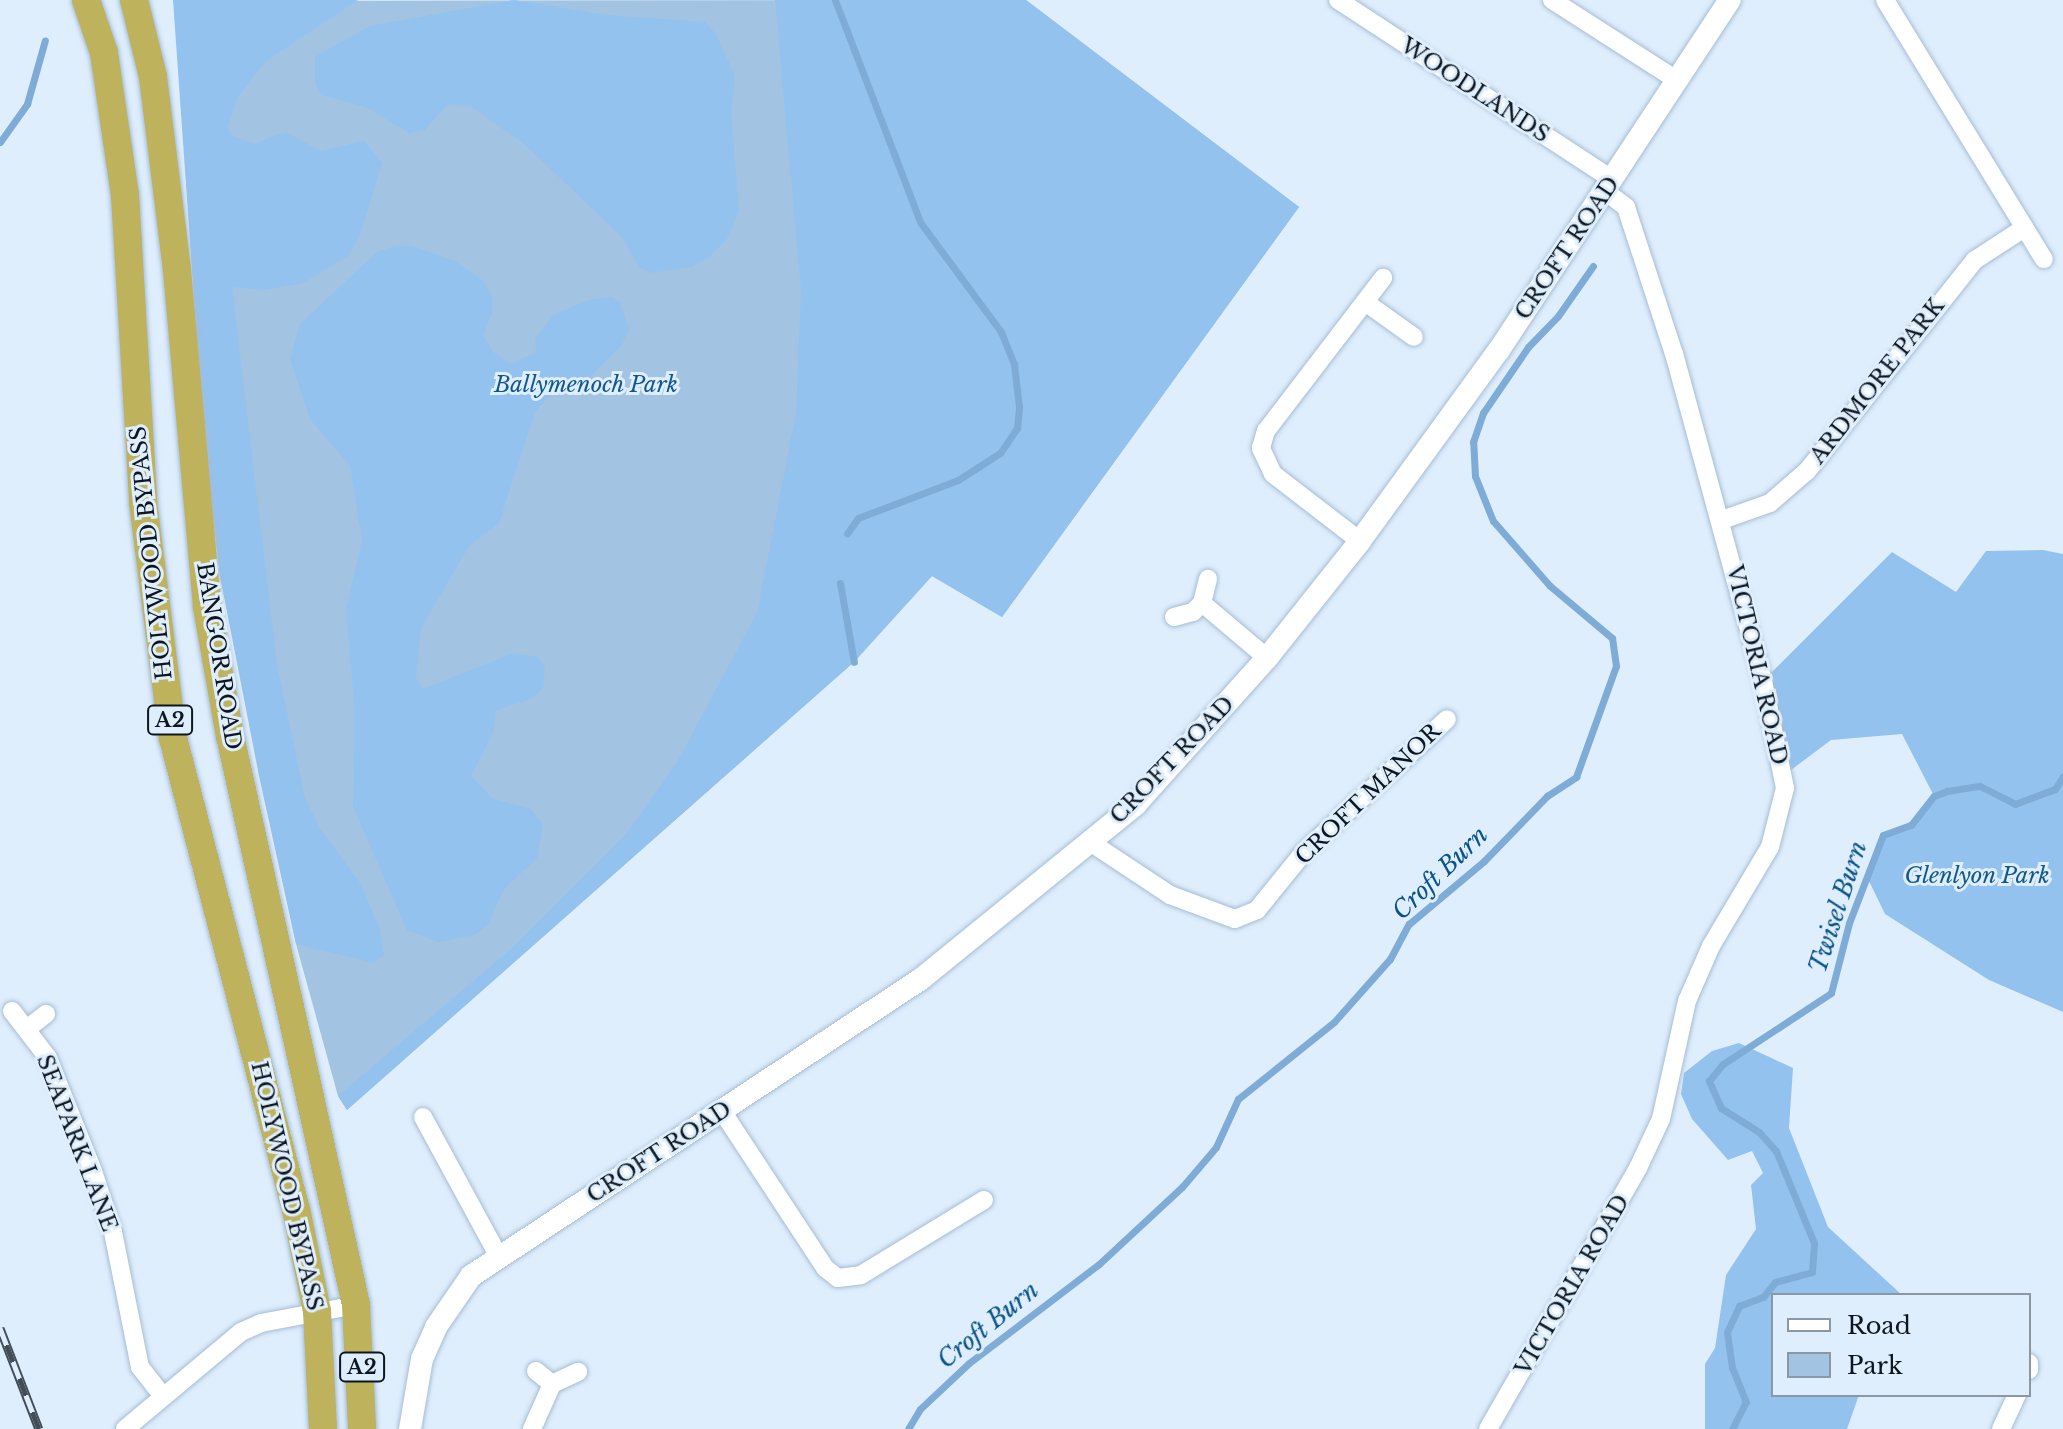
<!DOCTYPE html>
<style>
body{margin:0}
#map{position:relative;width:2063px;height:1429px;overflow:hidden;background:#dfeefd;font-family:"Libre Baskerville",serif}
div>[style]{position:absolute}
.green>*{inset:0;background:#a2c3e2}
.forest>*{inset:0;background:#94c2ee}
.stream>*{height:7px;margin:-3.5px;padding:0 3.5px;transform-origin:3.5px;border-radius:3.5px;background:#7facd7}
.roads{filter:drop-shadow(0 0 2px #a5bdd5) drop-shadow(0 0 2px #a5bdd5)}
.minor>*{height:18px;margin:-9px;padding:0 9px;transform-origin:9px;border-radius:9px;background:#fff}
.tertiary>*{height:22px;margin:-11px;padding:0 11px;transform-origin:11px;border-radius:11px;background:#fff}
.trunk>*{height:28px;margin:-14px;padding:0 14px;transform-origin:14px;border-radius:14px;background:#beb25c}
.rail>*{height:9px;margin-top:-4.5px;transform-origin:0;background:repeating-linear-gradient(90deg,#dfeefd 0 18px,#434d57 0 36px);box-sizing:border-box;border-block:2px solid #434d57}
span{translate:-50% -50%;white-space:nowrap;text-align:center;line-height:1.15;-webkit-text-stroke:6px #dfeefd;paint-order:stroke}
.shield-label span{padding:2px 6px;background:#dfeefd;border:2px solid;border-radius:6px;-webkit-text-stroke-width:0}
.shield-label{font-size:20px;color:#0d161e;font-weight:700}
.street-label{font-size:22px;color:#0d161e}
.park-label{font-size:22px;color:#11578d;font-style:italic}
.water-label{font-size:24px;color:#095388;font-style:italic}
.legend{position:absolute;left:1771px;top:1293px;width:260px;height:104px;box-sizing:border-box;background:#dfeefd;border:2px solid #8b98a4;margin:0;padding:10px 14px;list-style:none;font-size:24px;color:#0d161e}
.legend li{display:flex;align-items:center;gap:16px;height:40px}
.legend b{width:40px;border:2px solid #8b98a4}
</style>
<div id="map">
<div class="green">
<div style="clip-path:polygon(1026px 0,1299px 207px,1002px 617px,932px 576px,854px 662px,347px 1110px,338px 1096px,296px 944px,220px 576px,203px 426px,174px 1px)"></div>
</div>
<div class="forest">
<div style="clip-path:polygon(173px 0,358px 0,266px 61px,237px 98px,228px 127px,231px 135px,253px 144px,286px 132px,320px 151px,364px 141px,382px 163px,360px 235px,349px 255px,304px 283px,263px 290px,232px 287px,277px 665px,305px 798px,319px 827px,360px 883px,380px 929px,384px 955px,374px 963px,296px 944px,259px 776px,220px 576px,203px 426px)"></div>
<div style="clip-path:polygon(514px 0,606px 15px,705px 22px,716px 34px,735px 76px,731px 114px,739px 210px,727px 239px,710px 256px,692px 267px,650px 273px,640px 268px,621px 236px,524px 144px,472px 107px,448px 104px,425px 130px,409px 133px,366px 107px,321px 95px,315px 83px,315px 57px,370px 26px)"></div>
<div style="clip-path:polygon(775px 0,1026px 0,1299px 207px,1002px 617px,932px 576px,854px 662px,347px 1110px,338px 1096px,512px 948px,627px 833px,677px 762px,757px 613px,796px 413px,801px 290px)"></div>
<div style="clip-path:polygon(395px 246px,412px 246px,455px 261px,483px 281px,492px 296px,492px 313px,483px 335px,493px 352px,511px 364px,536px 352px,535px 339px,553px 315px,589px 300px,611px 297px,620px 302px,629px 329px,622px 345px,588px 379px,550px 395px,535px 412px,499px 523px,469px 546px,421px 628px,416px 678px,423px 689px,513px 653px,538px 657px,545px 668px,543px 688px,531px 699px,496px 710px,493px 733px,471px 776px,493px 799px,531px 809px,543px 825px,537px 858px,504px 889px,488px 924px,475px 935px,438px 942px,407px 930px,353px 806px,355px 713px,346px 610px,362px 540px,350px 466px,310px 419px,290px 359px,300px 324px,377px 252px)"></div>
<div style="clip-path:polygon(2043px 550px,2063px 554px,2063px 1012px,1989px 980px,1885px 914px,1867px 877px,1883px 835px,1911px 825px,1934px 796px,1902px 734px,1831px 740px,1791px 770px,1763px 681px,1892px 552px,1956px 592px,1986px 551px)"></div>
<div style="clip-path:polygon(1739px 1043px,1793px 1068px,1789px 1128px,1828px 1227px,1902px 1295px,1773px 1295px,1773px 1395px,1859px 1395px,1847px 1429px,1705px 1429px,1705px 1364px,1715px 1348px,1726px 1275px,1756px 1229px,1751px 1185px,1763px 1173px,1752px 1151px,1728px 1160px,1692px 1119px,1681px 1094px,1684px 1073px,1712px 1051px)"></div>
</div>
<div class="stream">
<div style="left:835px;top:0;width:238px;rotate:69deg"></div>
<div style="left:920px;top:222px;width:137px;rotate:53.6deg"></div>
<div style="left:1001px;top:332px;width:35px;rotate:68deg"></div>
<div style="left:1014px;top:364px;width:43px;rotate:83.4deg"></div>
<div style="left:1019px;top:407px;width:21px;rotate:95deg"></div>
<div style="left:1017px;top:428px;width:30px;rotate:124deg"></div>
<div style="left:1000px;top:453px;width:50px;rotate:147.3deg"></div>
<div style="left:958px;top:480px;width:107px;rotate:159.2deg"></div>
<div style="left:858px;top:518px;width:19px;rotate:125deg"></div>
<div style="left:0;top:142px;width:47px;rotate:-54.6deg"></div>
<div style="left:27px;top:104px;width:66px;rotate:-74.3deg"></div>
<div style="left:840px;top:583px;width:80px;rotate:80deg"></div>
<div style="left:908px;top:1429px;width:23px;rotate:-59deg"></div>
<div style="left:920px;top:1409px;width:67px;rotate:-43.2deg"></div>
<div style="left:969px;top:1363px;width:163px;rotate:-37.3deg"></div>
<div style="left:1099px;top:1264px;width:113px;rotate:-42.9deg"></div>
<div style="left:1182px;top:1187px;width:52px;rotate:-49.6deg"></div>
<div style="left:1216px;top:1147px;width:53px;rotate:-65.4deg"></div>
<div style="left:1238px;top:1099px;width:123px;rotate:-38.7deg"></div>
<div style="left:1334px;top:1022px;width:84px;rotate:-48.4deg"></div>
<div style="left:1390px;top:959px;width:40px;rotate:-62deg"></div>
<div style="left:1409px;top:924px;width:98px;rotate:-40deg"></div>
<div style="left:1484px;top:861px;width:91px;rotate:-45.9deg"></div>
<div style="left:1547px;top:796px;width:35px;rotate:-33deg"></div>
<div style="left:1576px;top:777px;width:118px;rotate:-70.2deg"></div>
<div style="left:1616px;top:666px;width:28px;rotate:-98deg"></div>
<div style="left:1612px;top:638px;width:81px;rotate:-140deg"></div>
<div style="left:1550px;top:586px;width:86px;rotate:-131.2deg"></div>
<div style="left:1493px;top:521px;width:48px;rotate:-111.8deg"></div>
<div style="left:1475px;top:476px;width:34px;rotate:-93deg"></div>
<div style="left:1473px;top:442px;width:31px;rotate:-71deg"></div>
<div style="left:1483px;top:413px;width:80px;rotate:-55.7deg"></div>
<div style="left:1528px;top:347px;width:43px;rotate:-45.9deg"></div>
<div style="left:1558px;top:316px;width:61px;rotate:-55deg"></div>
<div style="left:1732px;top:1429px;width:30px;rotate:-63deg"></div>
<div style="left:1746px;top:1402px;width:37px;rotate:-112deg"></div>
<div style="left:1732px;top:1368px;width:36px;rotate:-98deg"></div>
<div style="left:1727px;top:1332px;width:29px;rotate:-65deg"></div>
<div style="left:1739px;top:1306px;width:26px;rotate:-21deg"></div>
<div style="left:1763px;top:1297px;width:19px;rotate:-51deg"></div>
<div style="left:1775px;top:1282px;width:38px;rotate:-15deg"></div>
<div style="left:1812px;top:1272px;width:29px;rotate:-86deg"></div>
<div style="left:1814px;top:1243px;width:100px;rotate:-112.4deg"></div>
<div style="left:1776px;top:1151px;width:25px;rotate:-132deg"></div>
<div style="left:1759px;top:1132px;width:45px;rotate:-147.7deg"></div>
<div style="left:1721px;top:1108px;width:30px;rotate:-114deg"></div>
<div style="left:1709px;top:1081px;width:22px;rotate:-51deg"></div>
<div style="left:1723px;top:1064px;width:129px;rotate:-33.3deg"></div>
<div style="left:1831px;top:993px;width:72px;rotate:-75.6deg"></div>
<div style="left:1849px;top:923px;width:94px;rotate:-68.9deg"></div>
<div style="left:1883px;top:835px;width:30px;rotate:-20deg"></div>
<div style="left:1911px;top:825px;width:37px;rotate:-52deg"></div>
<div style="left:1934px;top:796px;width:14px;rotate:-21deg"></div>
<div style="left:1947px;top:791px;width:33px;rotate:-9deg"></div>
<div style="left:1980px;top:786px;width:39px;rotate:27deg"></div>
<div style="left:2015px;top:804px;width:43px;rotate:-20.6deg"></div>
<div style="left:2055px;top:789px;width:15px;rotate:-58deg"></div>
</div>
<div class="roads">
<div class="minor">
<div style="left:1338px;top:0;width:329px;rotate:33.2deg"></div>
<div style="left:1552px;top:0;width:150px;rotate:32.7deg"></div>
<div style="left:1885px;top:0;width:304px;rotate:58.5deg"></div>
<div style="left:1365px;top:302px;width:60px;rotate:35.5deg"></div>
<div style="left:1722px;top:520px;width:51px;rotate:-19.5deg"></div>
<div style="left:1770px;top:503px;width:49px;rotate:-40.9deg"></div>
<div style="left:1807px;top:471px;width:270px;rotate:-51.5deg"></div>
<div style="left:1975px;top:260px;width:59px;rotate:-33.1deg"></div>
<div style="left:1360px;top:541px;width:110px;rotate:-142.4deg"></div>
<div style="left:1273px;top:474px;width:29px;rotate:-115deg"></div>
<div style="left:1261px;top:448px;width:18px;rotate:-74deg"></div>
<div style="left:1266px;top:431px;width:193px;rotate:-52.6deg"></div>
<div style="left:1202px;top:603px;width:85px;rotate:40.2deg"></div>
<div style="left:1174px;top:617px;width:20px;rotate:-15deg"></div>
<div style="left:1193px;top:612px;width:13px;rotate:-45deg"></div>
<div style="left:1202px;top:603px;width:25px;rotate:-76deg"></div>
<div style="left:1090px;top:842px;width:96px;rotate:33.5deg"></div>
<div style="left:1170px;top:895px;width:69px;rotate:20.3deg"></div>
<div style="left:1235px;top:919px;width:24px;rotate:-22deg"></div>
<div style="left:1257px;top:910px;width:75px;rotate:-51deg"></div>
<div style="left:1304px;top:852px;width:195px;rotate:-42.9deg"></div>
<div style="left:12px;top:1011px;width:59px;rotate:52.5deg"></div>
<div style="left:48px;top:1058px;width:122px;rotate:68.3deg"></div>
<div style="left:93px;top:1171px;width:64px;rotate:71.8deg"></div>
<div style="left:113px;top:1232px;width:138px;rotate:78.7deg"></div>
<div style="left:140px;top:1367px;width:37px;rotate:52deg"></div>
<div style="left:28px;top:1028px;width:23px;rotate:-38deg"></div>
<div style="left:722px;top:1111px;width:188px;rotate:56.7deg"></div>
<div style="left:825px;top:1268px;width:16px;rotate:38deg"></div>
<div style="left:838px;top:1278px;width:23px;rotate:-7deg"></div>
<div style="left:861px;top:1275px;width:144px;rotate:-31.4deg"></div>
<div style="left:423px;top:1117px;width:157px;rotate:61.5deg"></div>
<div style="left:2029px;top:1363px;width:7px;rotate:90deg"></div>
<div style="left:536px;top:1371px;width:21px;rotate:39deg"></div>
<div style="left:552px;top:1384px;width:29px;rotate:-25deg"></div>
<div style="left:125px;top:1429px;width:151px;rotate:-39.9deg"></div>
<div style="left:241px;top:1332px;width:22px;rotate:-24deg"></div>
<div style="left:261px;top:1323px;width:97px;rotate:-10.7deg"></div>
<div style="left:532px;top:1429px;width:49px;rotate:-66deg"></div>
<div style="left:1488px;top:1429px;width:301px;rotate:-60.1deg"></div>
<div style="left:1638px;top:1168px;width:54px;rotate:-64.9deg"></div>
<div style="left:1661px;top:1119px;width:121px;rotate:-77.6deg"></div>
<div style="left:1687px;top:1001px;width:60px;rotate:-66.4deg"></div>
<div style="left:1711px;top:946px;width:115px;rotate:-59.2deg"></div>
<div style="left:1770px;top:847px;width:61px;rotate:-75.7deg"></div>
<div style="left:1785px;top:788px;width:109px;rotate:-101.6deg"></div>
<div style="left:1763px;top:681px;width:339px;rotate:-105.2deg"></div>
<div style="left:1674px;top:354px;width:155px;rotate:-108.1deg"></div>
<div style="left:1626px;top:207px;width:26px;rotate:-143deg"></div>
<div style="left:2001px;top:1429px;width:38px;rotate:-65deg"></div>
</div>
<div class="tertiary">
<div style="left:410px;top:1429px;width:71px;rotate:-80.3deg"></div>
<div style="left:422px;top:1359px;width:35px;rotate:-66deg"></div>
<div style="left:436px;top:1327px;width:62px;rotate:-55.5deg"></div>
<div style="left:471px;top:1276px;width:539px;rotate:-33.42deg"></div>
<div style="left:921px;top:979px;width:277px;rotate:-39.1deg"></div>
<div style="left:1136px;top:804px;width:196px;rotate:-48.1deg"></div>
<div style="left:1267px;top:658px;width:149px;rotate:-51.5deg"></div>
<div style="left:1360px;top:541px;width:236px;rotate:-54deg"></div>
<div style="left:1499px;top:350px;width:419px;rotate:-56.6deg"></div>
</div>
<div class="trunk">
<div style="left:86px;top:0;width:56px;rotate:71.2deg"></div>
<div style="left:104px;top:53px;width:144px;rotate:81.6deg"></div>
<div style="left:125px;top:195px;width:308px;rotate:86.6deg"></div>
<div style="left:143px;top:502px;width:238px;rotate:82.8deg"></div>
<div style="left:173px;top:738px;width:487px;rotate:75.4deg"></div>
<div style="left:296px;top:1209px;width:104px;rotate:78.4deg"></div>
<div style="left:317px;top:1311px;width:118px;rotate:87.1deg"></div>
<div style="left:134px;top:0;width:79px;rotate:76.1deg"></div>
<div style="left:153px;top:77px;width:194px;rotate:82.9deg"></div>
<div style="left:177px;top:270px;width:338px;rotate:84.9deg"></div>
<div style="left:207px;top:607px;width:131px;rotate:79.9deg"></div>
<div style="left:230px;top:736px;width:583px;rotate:77.51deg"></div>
<div style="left:356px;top:1305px;width:124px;rotate:87.2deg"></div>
</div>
</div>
<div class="rail">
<div style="left:0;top:1328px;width:108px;rotate:68.9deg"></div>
</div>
<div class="shield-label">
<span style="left:170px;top:720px">A2</span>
<span style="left:362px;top:1367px">A2</span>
</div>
<div class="street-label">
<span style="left:1475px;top:90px;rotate:33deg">WOODLANDS</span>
<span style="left:1567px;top:248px;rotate:-56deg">CROFT ROAD</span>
<span style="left:1877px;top:381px;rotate:-52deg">ARDMORE PARK</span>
<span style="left:151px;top:553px;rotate:-96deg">HOLYWOOD BYPASS</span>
<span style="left:219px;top:656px;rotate:81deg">BANGOR ROAD</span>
<span style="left:1757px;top:665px;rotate:77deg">VICTORIA ROAD</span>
<span style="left:1172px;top:760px;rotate:-46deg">CROFT ROAD</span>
<span style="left:1368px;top:794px;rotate:-44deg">CROFT MANOR</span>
<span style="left:77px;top:1143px;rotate:69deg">SEAPARK LANE</span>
<span style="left:659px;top:1152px;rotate:-33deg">CROFT ROAD</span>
<span style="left:287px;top:1186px;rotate:77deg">HOLYWOOD BYPASS</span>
<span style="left:1572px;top:1285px;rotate:-60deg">VICTORIA ROAD</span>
</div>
<div class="park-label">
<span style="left:586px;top:385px">Ballymenoch Park</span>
<span style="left:1977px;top:876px">Glenlyon Park</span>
</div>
<div class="water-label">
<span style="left:1440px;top:873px;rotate:-44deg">Croft Burn</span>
<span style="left:1838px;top:907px;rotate:-72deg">Twisel Burn</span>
<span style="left:988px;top:1325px;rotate:-39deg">Croft Burn</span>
</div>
<ul class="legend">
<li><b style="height:10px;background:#fff"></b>Road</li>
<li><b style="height:22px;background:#a2c3e2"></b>Park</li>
</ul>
</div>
